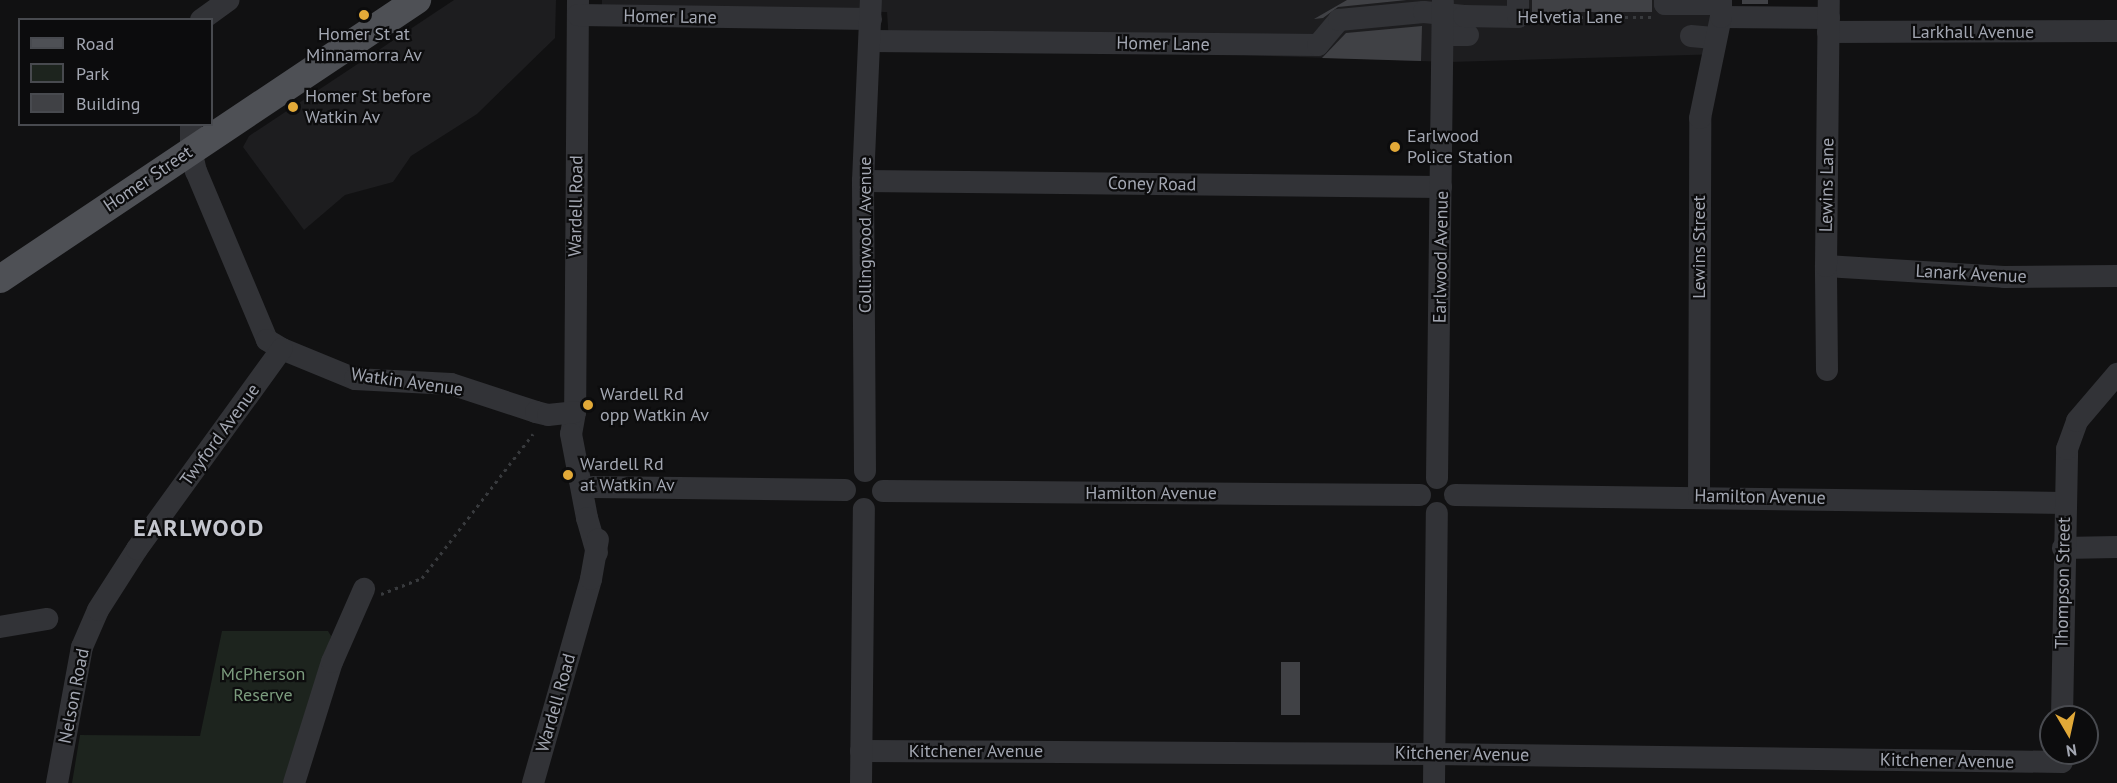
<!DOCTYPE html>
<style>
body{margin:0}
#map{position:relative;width:2117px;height:783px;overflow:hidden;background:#111112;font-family:"PT Sans",sans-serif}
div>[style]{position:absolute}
.built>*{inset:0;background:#1d1d1f}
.green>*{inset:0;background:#1d241e}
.building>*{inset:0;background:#404145;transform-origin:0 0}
.path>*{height:3px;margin-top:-1.5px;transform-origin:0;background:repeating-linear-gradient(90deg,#383a3d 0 3px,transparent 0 7.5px)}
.minor>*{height:22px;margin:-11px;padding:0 11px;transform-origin:11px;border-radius:11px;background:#323337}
.major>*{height:28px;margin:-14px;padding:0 14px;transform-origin:14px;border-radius:14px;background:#4e5055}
.dots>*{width:16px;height:16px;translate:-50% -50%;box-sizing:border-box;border:3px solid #0c0c0d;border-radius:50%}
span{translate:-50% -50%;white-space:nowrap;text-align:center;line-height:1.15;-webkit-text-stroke:4.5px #0c0c0d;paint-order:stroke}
.street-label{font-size:18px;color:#a3a7b2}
.poi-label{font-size:18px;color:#a3a7b2}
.left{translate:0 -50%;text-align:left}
.park-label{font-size:18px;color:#7b9b7d}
.district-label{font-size:24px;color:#c4c6ce;font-weight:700;letter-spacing:1.5px}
.legend{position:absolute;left:18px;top:18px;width:195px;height:108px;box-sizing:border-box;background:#0c0c0d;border:2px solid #484a4f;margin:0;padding:8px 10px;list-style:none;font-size:18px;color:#a3a7b2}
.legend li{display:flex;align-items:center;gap:12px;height:30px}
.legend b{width:30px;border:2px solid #484a4f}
.north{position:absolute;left:2039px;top:705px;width:60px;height:60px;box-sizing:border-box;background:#0c0c0d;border:2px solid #484a4f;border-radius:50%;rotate:171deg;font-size:16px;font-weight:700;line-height:24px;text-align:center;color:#a3a7b2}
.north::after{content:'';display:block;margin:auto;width:21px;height:27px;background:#e2a938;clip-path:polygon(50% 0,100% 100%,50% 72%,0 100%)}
</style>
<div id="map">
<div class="built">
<div style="clip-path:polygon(454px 0,556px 0,555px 38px,477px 114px,411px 156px,393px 182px,345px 195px,304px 230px,243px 147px,249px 136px)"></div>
<div style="clip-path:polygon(602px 0,1724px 0,1724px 54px,1450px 62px,889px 43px,887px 12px,602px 9px)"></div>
</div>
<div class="green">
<div style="clip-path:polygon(222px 631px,328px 631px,331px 636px,290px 783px,72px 783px,80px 735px,200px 736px)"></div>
</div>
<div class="building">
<div style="clip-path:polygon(1347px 0,1407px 0,1338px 7px,1323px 18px,1314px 19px)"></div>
<div style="left:1532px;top:0;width:120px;height:12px"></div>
<div style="left:1742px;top:0;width:26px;height:4px"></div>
<div style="clip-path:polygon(1422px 26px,1421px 61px,1322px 58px,1346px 33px)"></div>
<div style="left:1281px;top:662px;width:19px;height:53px"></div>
</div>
<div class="path">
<div style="left:1535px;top:17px;width:117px"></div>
<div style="left:381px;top:594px;width:44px;rotate:-21.3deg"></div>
<div style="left:422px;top:578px;width:182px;rotate:-52.4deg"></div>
</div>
<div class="minor">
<div style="left:578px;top:0;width:412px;rotate:90.4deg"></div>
<div style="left:575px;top:412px;width:22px;rotate:100deg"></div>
<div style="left:571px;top:434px;width:86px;rotate:79.2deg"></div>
<div style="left:587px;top:518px;width:36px;rotate:74deg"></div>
<div style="left:1665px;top:0;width:4px;rotate:90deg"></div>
<div style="left:1665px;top:4px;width:56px"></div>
<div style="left:578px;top:15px;width:293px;rotate:0.8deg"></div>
<div style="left:1721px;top:17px;width:108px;rotate:0.5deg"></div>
<div style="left:201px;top:20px;width:34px;rotate:-36deg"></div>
<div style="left:1828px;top:32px;width:289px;rotate:-0.2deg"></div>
<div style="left:1444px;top:35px;width:24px"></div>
<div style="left:1691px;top:36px;width:25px;rotate:5deg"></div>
<div style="left:870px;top:41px;width:448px;rotate:0.5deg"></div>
<div style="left:1318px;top:45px;width:33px;rotate:-50deg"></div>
<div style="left:1339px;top:20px;width:85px;rotate:-5.4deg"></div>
<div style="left:1424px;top:12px;width:40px;rotate:5.7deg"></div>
<div style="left:1464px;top:16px;width:54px;rotate:1.1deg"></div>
<div style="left:1518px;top:17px;width:17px;rotate:-90deg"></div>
<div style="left:191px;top:124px;width:26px;rotate:90deg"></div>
<div style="left:191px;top:150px;width:22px;rotate:77deg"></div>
<div style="left:196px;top:171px;width:183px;rotate:67.2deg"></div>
<div style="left:267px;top:340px;width:17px;rotate:31deg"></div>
<div style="left:282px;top:349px;width:79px;rotate:22.3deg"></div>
<div style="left:355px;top:379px;width:96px;rotate:3deg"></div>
<div style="left:451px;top:384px;width:89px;rotate:18.2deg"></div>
<div style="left:536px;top:412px;width:12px;rotate:14deg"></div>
<div style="left:548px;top:415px;width:27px;rotate:-6deg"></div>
<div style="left:863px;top:181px;width:578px;rotate:0.59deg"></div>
<div style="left:1826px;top:266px;width:178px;rotate:3.5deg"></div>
<div style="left:2004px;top:277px;width:113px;rotate:-0.5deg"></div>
<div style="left:1827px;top:370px;width:104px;rotate:-90.6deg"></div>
<div style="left:1826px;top:266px;width:266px;rotate:-89.4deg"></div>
<div style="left:865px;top:471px;width:290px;rotate:-90.4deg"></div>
<div style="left:863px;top:181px;width:181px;rotate:-87.5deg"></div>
<div style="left:1437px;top:478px;width:476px;rotate:-89.3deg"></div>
<div style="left:593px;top:487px;width:252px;rotate:0.7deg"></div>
<div style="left:883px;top:491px;width:537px;rotate:0.43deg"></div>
<div style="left:1455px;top:495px;width:609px;rotate:0.75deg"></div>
<div style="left:1699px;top:496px;width:378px;rotate:-89.8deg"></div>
<div style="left:1700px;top:118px;width:103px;rotate:-78.3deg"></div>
<div style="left:1721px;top:17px;width:17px;rotate:-90deg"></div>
<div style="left:2063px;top:548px;width:54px;rotate:-1.1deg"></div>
<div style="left:0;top:627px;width:48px;rotate:-9.7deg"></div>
<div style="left:2062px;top:717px;width:268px;rotate:-88.9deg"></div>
<div style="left:2067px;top:449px;width:30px;rotate:-70deg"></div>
<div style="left:2077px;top:421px;width:62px;rotate:-49.6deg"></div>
<div style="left:861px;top:751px;width:573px;rotate:0.3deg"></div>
<div style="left:1434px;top:754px;width:628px;rotate:0.73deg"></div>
<div style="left:57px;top:783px;width:138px;rotate:-79.6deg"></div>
<div style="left:82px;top:647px;width:40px;rotate:-66.6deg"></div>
<div style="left:98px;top:610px;width:72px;rotate:-57.4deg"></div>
<div style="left:137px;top:549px;width:247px;rotate:-54.1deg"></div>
<div style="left:294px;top:783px;width:127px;rotate:-72.6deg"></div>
<div style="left:332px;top:662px;width:80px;rotate:-66.3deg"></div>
<div style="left:533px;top:783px;width:212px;rotate:-74.1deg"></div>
<div style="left:591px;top:579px;width:40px;rotate:-80deg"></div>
<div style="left:861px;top:783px;width:274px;rotate:-89.4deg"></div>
<div style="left:1434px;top:783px;width:270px;rotate:-89.4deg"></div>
</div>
<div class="major">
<div style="left:0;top:279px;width:502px;rotate:-33.79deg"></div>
</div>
<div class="dots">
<div style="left:364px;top:15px;background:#e2a938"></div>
<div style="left:293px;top:107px;background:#e2a938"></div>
<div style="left:1395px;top:147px;background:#e2a938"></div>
<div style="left:588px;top:405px;background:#e2a938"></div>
<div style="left:568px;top:475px;background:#e2a938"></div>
</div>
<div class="street-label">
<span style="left:670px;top:17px;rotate:1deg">Homer Lane</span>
<span style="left:1570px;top:17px">Helvetia Lane</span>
<span style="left:1973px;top:32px">Larkhall Avenue</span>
<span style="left:1163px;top:44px;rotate:1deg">Homer Lane</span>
<span style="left:148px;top:179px;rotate:-34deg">Homer Street</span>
<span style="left:1152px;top:184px;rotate:1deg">Coney Road</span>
<span style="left:1827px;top:185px;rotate:-89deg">Lewins Lane</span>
<span style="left:576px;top:206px;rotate:-89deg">Wardell Road</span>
<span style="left:865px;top:235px;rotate:-90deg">Collingwood Avenue</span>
<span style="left:1699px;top:247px;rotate:-90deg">Lewins Street</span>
<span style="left:1441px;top:257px;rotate:-89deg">Earlwood Avenue</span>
<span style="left:1971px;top:274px;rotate:3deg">Lanark Avenue</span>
<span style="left:407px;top:382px;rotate:8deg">Watkin Avenue</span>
<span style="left:220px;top:435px;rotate:-54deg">Twyford Avenue</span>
<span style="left:1151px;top:493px">Hamilton Avenue</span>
<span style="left:1760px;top:497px;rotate:1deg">Hamilton Avenue</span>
<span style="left:2063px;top:583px;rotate:-89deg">Thompson Street</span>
<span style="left:74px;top:696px;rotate:-79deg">Nelson Road</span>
<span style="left:556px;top:703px;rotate:-74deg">Wardell Road</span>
<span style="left:976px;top:751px">Kitchener Avenue</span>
<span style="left:1462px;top:754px;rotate:1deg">Kitchener Avenue</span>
<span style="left:1947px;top:761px;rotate:1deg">Kitchener Avenue</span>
</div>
<div class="poi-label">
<span style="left:364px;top:45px">Homer St at<br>Minnamorra Av</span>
<span class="left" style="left:305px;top:107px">Homer St before<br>Watkin Av</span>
<span class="left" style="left:1407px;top:147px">Earlwood<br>Police Station</span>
<span class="left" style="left:600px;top:405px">Wardell Rd<br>opp Watkin Av</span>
<span class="left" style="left:580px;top:475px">Wardell Rd<br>at Watkin Av</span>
</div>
<div class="park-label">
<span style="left:263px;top:685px">McPherson<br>Reserve</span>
</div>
<div class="district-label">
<span style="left:199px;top:528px">EARLWOOD</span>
</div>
<ul class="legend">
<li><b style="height:8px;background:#4e5055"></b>Road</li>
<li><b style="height:16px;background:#1d241e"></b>Park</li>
<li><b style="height:16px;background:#404145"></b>Building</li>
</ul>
<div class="north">N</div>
</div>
